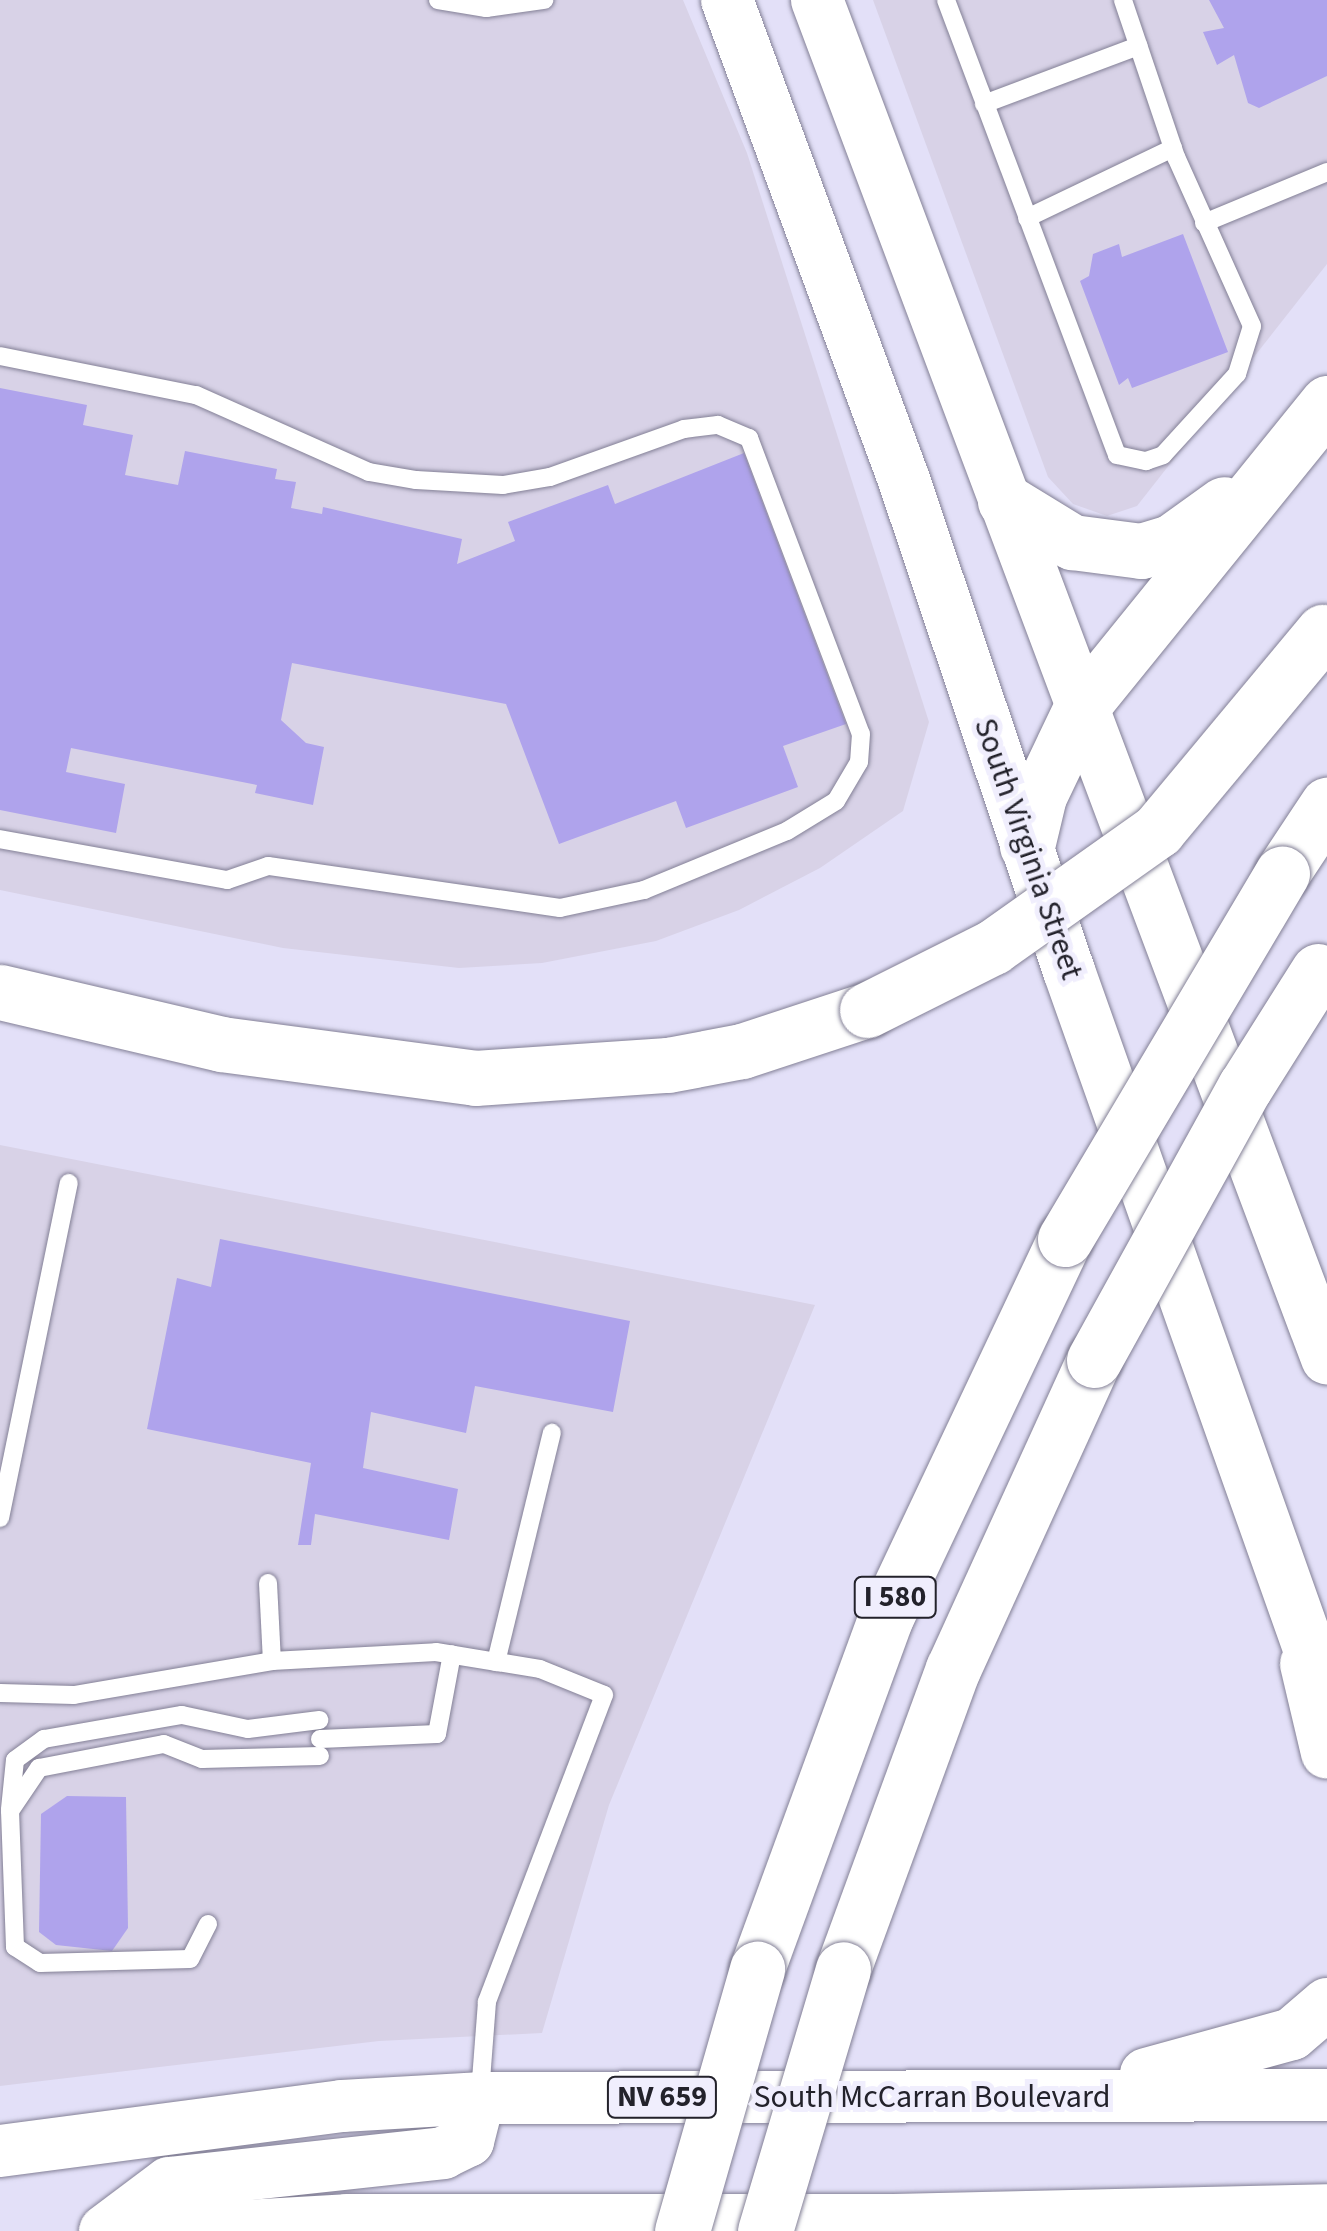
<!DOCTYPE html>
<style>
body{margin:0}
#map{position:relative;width:1327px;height:2231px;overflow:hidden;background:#e3e0f8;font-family:"Source Sans 3",sans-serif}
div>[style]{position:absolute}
.commercial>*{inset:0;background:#d8d2e7}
.building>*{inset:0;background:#afa3ec}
.roads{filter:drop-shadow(0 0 2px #838096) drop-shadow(0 0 2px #838096)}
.service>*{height:18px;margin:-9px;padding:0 9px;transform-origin:9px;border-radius:9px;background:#fff}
.primary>*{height:52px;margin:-26px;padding:0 26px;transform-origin:26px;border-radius:26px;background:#fff}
.motorway>*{height:55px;margin:-27.5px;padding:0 27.5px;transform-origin:27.5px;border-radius:27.5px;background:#fff}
.bridges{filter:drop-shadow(0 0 2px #838096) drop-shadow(0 0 2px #838096)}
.motorway-bridge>*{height:55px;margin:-27.5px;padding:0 27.5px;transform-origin:27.5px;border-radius:27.5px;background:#fff}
span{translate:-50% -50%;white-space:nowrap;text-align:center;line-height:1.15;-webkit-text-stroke:10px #f0eefd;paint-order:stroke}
.shield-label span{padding:2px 8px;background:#f0eefd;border:2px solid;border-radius:8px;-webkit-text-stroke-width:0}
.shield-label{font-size:30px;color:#23222b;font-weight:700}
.street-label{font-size:32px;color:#23222b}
</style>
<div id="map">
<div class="commercial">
<div style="clip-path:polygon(0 0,683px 0,747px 153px,929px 722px,903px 811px,820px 868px,739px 910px,656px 941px,542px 963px,459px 968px,283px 948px,0 890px)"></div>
<div style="clip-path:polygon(873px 0,1327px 0,1327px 264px,1137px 506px,1107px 516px,1073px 504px,1048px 477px)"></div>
<div style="clip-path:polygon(0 1145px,815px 1305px,609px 1805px,542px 2033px,379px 2041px,0 2086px)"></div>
</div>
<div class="building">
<div style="clip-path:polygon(1209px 0,1327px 0,1327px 76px,1259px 108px,1248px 103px,1234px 55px,1217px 65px,1203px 32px,1224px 28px)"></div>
<div style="clip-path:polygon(1183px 234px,1228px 352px,1132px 388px,1128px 378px,1119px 385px,1080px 281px,1089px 276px,1093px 254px,1119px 244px,1122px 257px)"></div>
<div style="clip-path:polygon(0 388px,87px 405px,83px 425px,133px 435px,125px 475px,178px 485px,185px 451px,277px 469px,275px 479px,296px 482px,291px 508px,322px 514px,323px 507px,462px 539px,457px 564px,515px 541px,508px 522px,608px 485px,615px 504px,744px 453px,846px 724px,783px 746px,798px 787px,686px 828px,676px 801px,559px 844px,506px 704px,292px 663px,281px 720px,306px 743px,324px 747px,313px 805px,255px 793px,257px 785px,71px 748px,66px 772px,125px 784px,116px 833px,0 810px)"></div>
<div style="clip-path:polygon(220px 1239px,630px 1321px,613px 1412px,475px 1386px,466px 1433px,371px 1412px,363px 1468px,458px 1489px,449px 1540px,315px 1514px,311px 1545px,298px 1545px,311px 1463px,147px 1429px,177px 1278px,211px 1287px)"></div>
<div style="clip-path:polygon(67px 1796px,126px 1797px,128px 1928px,112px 1951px,56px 1945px,39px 1932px,41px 1814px)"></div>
</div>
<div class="roads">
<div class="service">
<div style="left:438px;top:0;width:49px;rotate:9.5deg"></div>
<div style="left:486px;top:8px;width:59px;rotate:-7.9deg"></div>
<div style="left:946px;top:0;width:486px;rotate:69.4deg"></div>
<div style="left:1117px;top:455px;width:30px;rotate:12deg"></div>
<div style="left:1146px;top:461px;width:18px;rotate:-19deg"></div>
<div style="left:1163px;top:455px;width:110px;rotate:-47.6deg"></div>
<div style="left:1237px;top:374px;width:50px;rotate:-72.6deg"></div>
<div style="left:1252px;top:326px;width:185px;rotate:-114.2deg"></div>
<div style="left:1176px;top:157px;width:166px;rotate:-108.7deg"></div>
<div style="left:984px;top:104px;width:165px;rotate:-20.6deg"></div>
<div style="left:1027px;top:218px;width:162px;rotate:-25.6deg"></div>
<div style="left:1204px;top:223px;width:133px;rotate:-22.5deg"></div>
<div style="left:0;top:356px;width:200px;rotate:11.3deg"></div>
<div style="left:196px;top:395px;width:189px;rotate:24deg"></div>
<div style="left:369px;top:472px;width:48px;rotate:9.7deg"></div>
<div style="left:416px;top:480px;width:87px;rotate:3.3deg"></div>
<div style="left:503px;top:485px;width:48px;rotate:-9.7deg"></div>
<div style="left:550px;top:477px;width:142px;rotate:-19.7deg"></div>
<div style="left:684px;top:429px;width:34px;rotate:-7deg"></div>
<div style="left:718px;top:425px;width:34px;rotate:23deg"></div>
<div style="left:749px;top:438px;width:316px;rotate:69.3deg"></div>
<div style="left:861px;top:734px;width:28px;rotate:94deg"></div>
<div style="left:859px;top:762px;width:45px;rotate:120.5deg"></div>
<div style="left:836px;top:801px;width:57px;rotate:148.5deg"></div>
<div style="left:787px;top:831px;width:155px;rotate:157.6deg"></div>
<div style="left:644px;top:890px;width:86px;rotate:167.9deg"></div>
<div style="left:560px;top:908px;width:295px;rotate:-171.8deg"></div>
<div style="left:268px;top:866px;width:43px;rotate:161.1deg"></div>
<div style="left:227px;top:880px;width:231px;rotate:-169.8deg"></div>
<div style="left:0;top:1518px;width:342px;rotate:-78.4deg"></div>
<div style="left:268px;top:1583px;width:78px;rotate:87.1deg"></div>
<div style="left:496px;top:1662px;width:236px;rotate:-76.3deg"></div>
<div style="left:0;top:1693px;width:74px;rotate:1.5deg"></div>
<div style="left:74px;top:1695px;width:201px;rotate:-9.7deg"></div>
<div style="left:272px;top:1661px;width:164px;rotate:-3.1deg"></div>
<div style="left:436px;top:1652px;width:105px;rotate:9.3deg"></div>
<div style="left:540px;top:1669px;width:69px;rotate:22.1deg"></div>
<div style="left:604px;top:1695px;width:329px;rotate:110.9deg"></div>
<div style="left:487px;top:2002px;width:92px;rotate:94.4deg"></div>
<div style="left:320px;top:1739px;width:117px;rotate:-2.4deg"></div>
<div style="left:437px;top:1734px;width:81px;rotate:-79.4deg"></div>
<div style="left:10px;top:1809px;width:49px;rotate:-84.2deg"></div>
<div style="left:15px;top:1760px;width:36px;rotate:-36deg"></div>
<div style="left:44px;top:1739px;width:140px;rotate:-9.9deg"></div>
<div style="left:182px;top:1715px;width:67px;rotate:12deg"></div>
<div style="left:248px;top:1729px;width:72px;rotate:-7.2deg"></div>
<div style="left:208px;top:1924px;width:39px;rotate:117deg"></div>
<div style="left:190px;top:1959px;width:150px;rotate:178.5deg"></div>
<div style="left:40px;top:1963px;width:30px;rotate:-147deg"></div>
<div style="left:15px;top:1947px;width:136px;rotate:-92.1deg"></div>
<div style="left:10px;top:1811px;width:52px;rotate:-56deg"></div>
<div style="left:39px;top:1768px;width:127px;rotate:-10.9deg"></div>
<div style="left:164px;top:1744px;width:41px;rotate:21.5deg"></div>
<div style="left:202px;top:1759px;width:118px;rotate:-1.5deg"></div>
</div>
<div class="primary">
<div style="left:727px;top:0;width:512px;rotate:69.76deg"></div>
<div style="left:904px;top:480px;width:518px;rotate:71.43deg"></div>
<div style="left:1069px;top:971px;width:772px;rotate:70.49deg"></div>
<div style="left:817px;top:0;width:1451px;rotate:69.42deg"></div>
<div style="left:1306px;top:1664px;width:91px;rotate:76.7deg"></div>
<div style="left:1146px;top:2074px;width:151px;rotate:-15.3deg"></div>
<div style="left:1292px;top:2034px;width:46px;rotate:-40.6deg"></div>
<div style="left:0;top:2151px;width:345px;rotate:-7.5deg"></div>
<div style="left:342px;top:2106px;width:137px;rotate:-3.3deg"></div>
<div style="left:479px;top:2098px;width:848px;rotate:-0.2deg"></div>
<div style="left:105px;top:2231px;width:80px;rotate:-36.9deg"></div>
<div style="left:169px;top:2183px;width:276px;rotate:-6.2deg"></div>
<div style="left:443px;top:2153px;width:28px;rotate:-26deg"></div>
<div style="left:468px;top:2141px;width:44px;rotate:-75.7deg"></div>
<div style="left:158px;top:2231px;width:189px;rotate:-3.3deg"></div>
<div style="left:347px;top:2220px;width:547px"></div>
<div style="left:894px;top:2220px;width:433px;rotate:-1.3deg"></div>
</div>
<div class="motorway">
<div style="left:1005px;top:501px;width:79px;rotate:31.5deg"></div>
<div style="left:1072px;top:542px;width:70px;rotate:7.4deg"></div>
<div style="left:1141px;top:551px;width:31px;rotate:-17deg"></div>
<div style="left:1171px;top:542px;width:65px;rotate:-35.6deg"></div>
<div style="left:1027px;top:846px;width:51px;rotate:-76.5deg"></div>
<div style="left:1039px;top:796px;width:100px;rotate:-64.5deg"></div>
<div style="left:1082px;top:706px;width:390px;rotate:-51deg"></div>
<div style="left:1282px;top:873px;width:82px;rotate:-56.5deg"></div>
<div style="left:0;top:992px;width:227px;rotate:13.2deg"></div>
<div style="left:221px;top:1044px;width:256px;rotate:7.6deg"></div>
<div style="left:475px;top:1078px;width:193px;rotate:-3.9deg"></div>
<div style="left:668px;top:1065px;width:75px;rotate:-10.7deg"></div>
<div style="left:742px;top:1051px;width:132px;rotate:-18.2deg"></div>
<div style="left:757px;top:1969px;width:375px;rotate:-69.9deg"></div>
<div style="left:886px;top:1617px;width:418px;rotate:-64.7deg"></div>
<div style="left:843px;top:1969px;width:320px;rotate:-69.9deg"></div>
<div style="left:953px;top:1669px;width:340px;rotate:-65.5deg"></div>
</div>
</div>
<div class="bridges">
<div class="motorway-bridge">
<div style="left:867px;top:1010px;width:141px;rotate:-26.6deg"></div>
<div style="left:993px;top:947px;width:202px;rotate:-35.3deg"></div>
<div style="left:1158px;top:830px;width:258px;rotate:-50.2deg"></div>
<div style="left:1065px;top:1239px;width:425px;rotate:-59.3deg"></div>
<div style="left:1094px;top:1360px;width:312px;rotate:-61.1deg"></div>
<div style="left:1245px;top:1087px;width:137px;rotate:-57.8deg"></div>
<div style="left:682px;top:2231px;width:273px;rotate:-74deg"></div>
<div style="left:765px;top:2231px;width:273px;rotate:-73.4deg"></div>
</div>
</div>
<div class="shield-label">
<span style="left:895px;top:1597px">I 580</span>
<span style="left:662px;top:2097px">NV 659</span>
</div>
<div class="street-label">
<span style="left:1028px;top:849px;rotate:71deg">South Virginia Street</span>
<span style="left:932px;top:2097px">South McCarran Boulevard</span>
</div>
</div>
